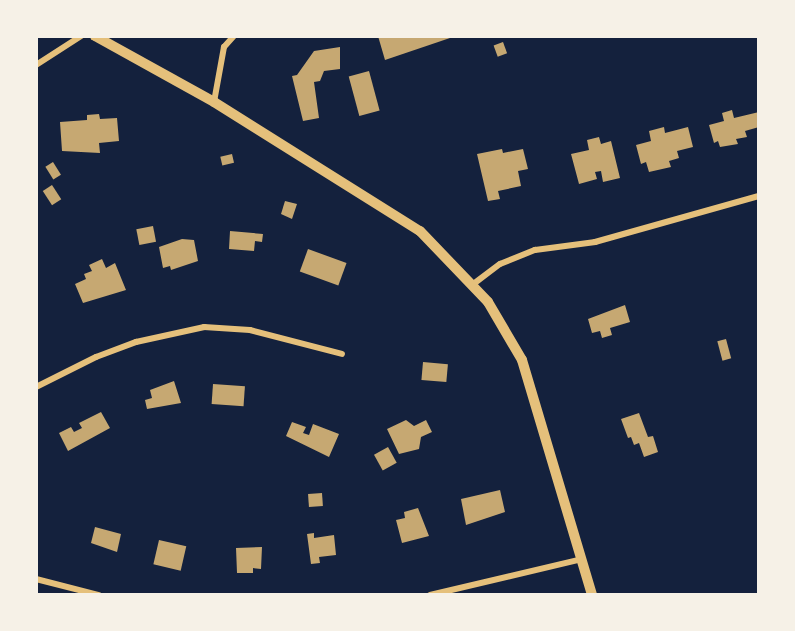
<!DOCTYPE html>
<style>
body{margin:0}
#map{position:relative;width:795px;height:631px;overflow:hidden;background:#14213d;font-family:"PT Serif",serif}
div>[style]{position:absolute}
.building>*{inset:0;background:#c6a872;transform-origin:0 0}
.minor>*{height:6px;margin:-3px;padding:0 3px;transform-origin:3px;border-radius:3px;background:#e5c07b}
.tertiary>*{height:10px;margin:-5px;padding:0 5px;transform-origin:5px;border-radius:5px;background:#e5c07b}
span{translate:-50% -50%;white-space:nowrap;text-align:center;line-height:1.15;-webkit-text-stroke:6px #f6f1e7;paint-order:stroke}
.frame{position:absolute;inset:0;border:38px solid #f6f1e7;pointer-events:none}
</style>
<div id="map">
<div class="building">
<div style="clip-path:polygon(378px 36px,450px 36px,450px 38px,385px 60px)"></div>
<div style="left:503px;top:42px;width:12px;height:10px;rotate:70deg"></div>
<div style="clip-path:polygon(340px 47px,340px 69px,324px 71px,320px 81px,314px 82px,319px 118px,303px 121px,292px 76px,297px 75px,314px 51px)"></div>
<div style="left:369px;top:71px;width:41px;height:21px;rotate:75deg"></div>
<div style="clip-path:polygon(732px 110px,734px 118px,759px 112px,759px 127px,745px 131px,747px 137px,736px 139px,738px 144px,720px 147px,718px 141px,714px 143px,709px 125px,724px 121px,722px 113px)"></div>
<div style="clip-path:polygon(99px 114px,100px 119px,117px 118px,119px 141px,99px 143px,100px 153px,62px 151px,60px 122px,87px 120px,87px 115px)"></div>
<div style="clip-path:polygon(664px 127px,665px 133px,688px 127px,693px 147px,677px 151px,679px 158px,669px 161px,671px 167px,649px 172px,646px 162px,641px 164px,636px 145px,651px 141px,649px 131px)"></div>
<div style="clip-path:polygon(599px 137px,601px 144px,611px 141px,620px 178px,603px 182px,601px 171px,595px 172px,597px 179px,579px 184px,571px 154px,589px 150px,587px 140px)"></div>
<div style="clip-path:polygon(502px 149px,503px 153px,523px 149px,528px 169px,518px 171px,521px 186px,498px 191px,500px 199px,488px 201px,477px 154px)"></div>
<div style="left:232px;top:154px;width:9px;height:12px;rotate:77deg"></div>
<div style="left:53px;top:162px;width:15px;height:9px;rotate:58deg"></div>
<div style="left:52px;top:185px;width:17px;height:11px;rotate:57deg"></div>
<div style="clip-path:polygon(285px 201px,297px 204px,292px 219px,281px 214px)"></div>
<div style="left:153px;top:226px;width:16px;height:17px;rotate:79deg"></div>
<div style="clip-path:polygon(230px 231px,263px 234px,262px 242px,255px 241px,254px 251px,229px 249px)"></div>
<div style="clip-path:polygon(182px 239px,194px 240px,198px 261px,171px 270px,170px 266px,163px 268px,159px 247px)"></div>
<div style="left:308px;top:249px;width:41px;height:24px;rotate:20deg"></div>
<div style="clip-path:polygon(102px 259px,106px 268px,115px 263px,126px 290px,83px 303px,75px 284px,86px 279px,84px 274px,92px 271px,89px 265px)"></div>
<div style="clip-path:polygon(625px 305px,630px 322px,610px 328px,612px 335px,602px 338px,600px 331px,592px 333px,588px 319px)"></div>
<div style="left:726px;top:339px;width:20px;height:9px;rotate:75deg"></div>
<div style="left:423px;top:362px;width:25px;height:18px;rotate:5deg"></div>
<div style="clip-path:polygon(174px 381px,181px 403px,147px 409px,145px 400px,152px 398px,150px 390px)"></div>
<div style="left:213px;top:384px;width:32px;height:20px;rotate:4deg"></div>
<div style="clip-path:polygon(101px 412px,110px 428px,68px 451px,59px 433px,71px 427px,74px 432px,82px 428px,79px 423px)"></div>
<div style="clip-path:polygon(639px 413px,648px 437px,653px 436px,658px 452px,644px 457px,639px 443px,634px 445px,631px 437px,628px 438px,621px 419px)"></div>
<div style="clip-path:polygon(406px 420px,414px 426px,426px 420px,432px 432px,421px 437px,419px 449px,399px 454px,387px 429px)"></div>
<div style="clip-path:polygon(292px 422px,306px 427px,303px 433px,309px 435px,313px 424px,339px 434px,329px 457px,286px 436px)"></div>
<div style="left:388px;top:447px;width:18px;height:16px;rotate:61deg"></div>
<div style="clip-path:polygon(500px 490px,505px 512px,466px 525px,461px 499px)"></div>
<div style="left:322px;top:493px;width:13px;height:14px;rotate:86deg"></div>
<div style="clip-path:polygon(418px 508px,429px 536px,402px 543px,396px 520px,405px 518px,404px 512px)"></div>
<div style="clip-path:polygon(95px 527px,121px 534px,117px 552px,91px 543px)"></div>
<div style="clip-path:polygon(314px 533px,314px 538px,334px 535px,336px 555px,319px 557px,320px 563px,311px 564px,307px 534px)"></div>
<div style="left:159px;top:540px;width:28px;height:25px;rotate:13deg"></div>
<div style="clip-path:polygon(262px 547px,261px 569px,253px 568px,253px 573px,237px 573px,236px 548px)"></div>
</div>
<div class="minor">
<div style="left:36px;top:65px;width:54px;rotate:-32.8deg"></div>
<div style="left:214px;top:102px;width:56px;rotate:-79.7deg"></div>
<div style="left:224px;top:47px;width:15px;rotate:-48deg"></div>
<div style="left:472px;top:285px;width:35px;rotate:-37deg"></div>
<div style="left:500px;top:264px;width:38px;rotate:-22deg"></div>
<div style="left:535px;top:250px;width:61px;rotate:-7.6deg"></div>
<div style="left:595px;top:242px;width:170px;rotate:-15.7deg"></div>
<div style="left:36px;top:387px;width:67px;rotate:-26.6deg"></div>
<div style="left:96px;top:357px;width:43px;rotate:-20.6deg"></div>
<div style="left:136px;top:342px;width:70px;rotate:-12.4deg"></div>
<div style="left:204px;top:327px;width:46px;rotate:3.7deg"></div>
<div style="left:250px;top:330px;width:95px;rotate:14.6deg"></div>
<div style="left:36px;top:579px;width:65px;rotate:14.3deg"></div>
<div style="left:430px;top:595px;width:156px;rotate:-13.3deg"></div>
</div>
<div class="tertiary">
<div style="left:95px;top:36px;width:136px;rotate:29deg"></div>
<div style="left:214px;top:102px;width:243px;rotate:32.1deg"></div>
<div style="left:420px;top:231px;width:98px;rotate:46.2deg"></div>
<div style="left:488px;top:302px;width:67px;rotate:59.6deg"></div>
<div style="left:522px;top:360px;width:245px;rotate:73.4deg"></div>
</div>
<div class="frame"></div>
</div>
